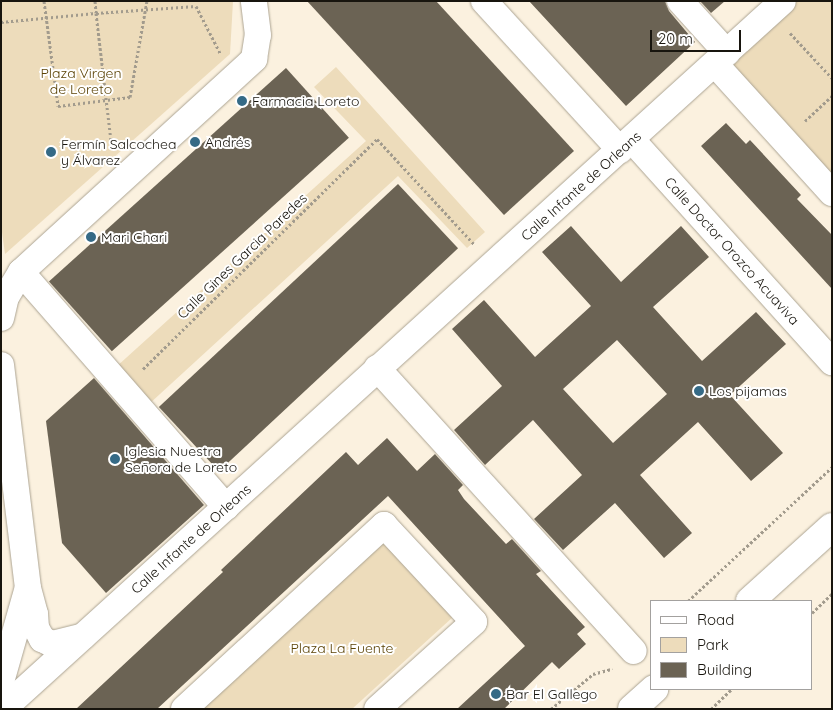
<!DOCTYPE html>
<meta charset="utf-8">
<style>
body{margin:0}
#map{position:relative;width:833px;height:710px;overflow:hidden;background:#fbf1df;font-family:Quicksand,sans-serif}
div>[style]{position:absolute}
.green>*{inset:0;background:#eddcbb}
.building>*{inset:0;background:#6b6354;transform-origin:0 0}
.path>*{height:3px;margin-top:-1.5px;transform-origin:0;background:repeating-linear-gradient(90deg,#a29b8d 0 2.5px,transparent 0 5px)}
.roads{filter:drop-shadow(0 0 1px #aca493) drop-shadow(0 0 1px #aca493)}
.street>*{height:26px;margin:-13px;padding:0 13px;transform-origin:13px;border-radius:13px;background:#fff}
.secondary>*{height:28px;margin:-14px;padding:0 14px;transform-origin:14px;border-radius:14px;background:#fff}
.dots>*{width:14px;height:14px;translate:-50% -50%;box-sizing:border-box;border:2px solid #fff;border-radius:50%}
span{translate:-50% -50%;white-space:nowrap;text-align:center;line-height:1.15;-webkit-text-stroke:4px #fff;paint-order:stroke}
.park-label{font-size:14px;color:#5c4407}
.poi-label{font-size:14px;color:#18150e}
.left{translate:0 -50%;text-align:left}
.street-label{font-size:14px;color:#18150e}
.frame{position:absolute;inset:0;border:2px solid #18150e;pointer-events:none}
.legend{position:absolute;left:650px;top:600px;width:162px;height:90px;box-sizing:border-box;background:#fff;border:1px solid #a3a19f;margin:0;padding:6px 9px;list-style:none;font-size:15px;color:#18150e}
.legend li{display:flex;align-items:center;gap:10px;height:25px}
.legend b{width:25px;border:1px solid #a3a19f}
.scale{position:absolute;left:650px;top:30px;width:91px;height:22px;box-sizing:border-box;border:2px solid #18150e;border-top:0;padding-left:6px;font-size:15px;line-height:18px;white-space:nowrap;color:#18150e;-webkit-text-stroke:4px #fff;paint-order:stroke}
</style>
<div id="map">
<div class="green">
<div style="clip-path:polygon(1px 1px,233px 1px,230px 54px,5px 254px,1px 225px)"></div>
<div style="clip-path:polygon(794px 1px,832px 1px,832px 179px,726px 63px)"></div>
<div style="clip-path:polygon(336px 67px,485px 232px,467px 248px,398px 176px,148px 405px,116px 367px,366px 141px,314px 87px)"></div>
<div style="clip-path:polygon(383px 541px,453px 617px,352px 709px,199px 709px)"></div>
</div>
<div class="building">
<div style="clip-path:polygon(307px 1px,436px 1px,574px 151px,504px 215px)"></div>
<div style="clip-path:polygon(529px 1px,665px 1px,669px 11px,695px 42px,626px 106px)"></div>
<div style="clip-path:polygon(700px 1px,725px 1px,711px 13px)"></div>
<div style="left:286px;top:68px;width:94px;height:319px;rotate:48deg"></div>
<div style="clip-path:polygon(726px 123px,746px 144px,750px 140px,801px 195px,797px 199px,832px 235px,832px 289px,701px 146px)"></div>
<div style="left:398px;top:184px;width:88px;height:327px;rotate:47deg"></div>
<div style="clip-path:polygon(evenodd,571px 226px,621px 282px,681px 226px,709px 257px,653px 307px,702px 361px,756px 312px,786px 344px,730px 395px,783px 453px,751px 481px,698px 422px,640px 475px,692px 533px,664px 558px,615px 503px,563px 550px,534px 519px,582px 475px,533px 420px,485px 465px,454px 430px,502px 386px,452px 329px,484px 300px,535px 357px,591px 306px,542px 252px,571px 226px,617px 340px,667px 394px,613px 443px,563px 389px,617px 340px)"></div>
<div style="clip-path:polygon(94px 378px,204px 505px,106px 593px,62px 543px,46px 421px)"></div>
<div style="clip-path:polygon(387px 438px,417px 471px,435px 454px,463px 485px,458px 490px,464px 499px,506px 544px,512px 539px,541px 571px,536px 574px,585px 627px,577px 634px,586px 644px,559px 669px,552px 662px,504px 709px,457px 709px,525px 646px,388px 496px,157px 709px,76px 709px,223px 572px,221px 570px,346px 452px,358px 465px)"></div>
</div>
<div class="path">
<div style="left:44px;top:1px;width:106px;rotate:82.4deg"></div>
<div style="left:58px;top:106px;width:73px;rotate:-7.1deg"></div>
<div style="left:130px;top:97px;width:97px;rotate:-80deg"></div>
<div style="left:95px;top:1px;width:12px;rotate:85deg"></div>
<div style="left:96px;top:13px;width:100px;rotate:-4deg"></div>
<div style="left:196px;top:6px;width:53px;rotate:62.9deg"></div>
<div style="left:1px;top:22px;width:95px;rotate:-5.4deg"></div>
<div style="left:96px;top:13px;width:138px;rotate:83.3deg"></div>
<div style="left:790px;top:33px;width:62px;rotate:47deg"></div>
<div style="left:805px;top:121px;width:37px;rotate:-43deg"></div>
<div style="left:143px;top:369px;width:328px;rotate:-44.5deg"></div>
<div style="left:377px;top:139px;width:143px;rotate:47.3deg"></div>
<div style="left:688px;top:601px;width:197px;rotate:-42.9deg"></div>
<div style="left:812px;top:613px;width:28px;rotate:-44deg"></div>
<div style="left:551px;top:709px;width:55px;rotate:-39.8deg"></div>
<div style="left:593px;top:674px;width:20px;rotate:-15deg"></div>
<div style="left:711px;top:709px;width:29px;rotate:-44deg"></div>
</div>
<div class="roads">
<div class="street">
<div style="left:484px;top:1px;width:202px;rotate:47.6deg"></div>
<div style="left:680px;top:1px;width:70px;rotate:47.9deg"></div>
<div style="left:715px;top:64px;width:174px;rotate:47.8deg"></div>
<div style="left:632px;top:140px;width:299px;rotate:48deg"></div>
<div style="left:21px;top:272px;width:312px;rotate:48.9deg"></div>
<div style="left:1px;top:318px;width:22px;rotate:-77deg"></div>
<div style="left:6px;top:297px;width:29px;rotate:-59deg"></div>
<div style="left:21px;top:272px;width:316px;rotate:-42.4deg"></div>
<div style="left:254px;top:59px;width:24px;rotate:-81deg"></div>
<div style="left:258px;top:35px;width:34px;rotate:-97deg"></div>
<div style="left:1px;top:365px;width:225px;rotate:83.1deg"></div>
<div style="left:28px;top:588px;width:27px;rotate:75deg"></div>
<div style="left:35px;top:614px;width:14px;rotate:86deg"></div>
<div style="left:36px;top:628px;width:13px;rotate:61deg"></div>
<div style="left:42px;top:639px;width:11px;rotate:27deg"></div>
<div style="left:52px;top:644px;width:32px;rotate:-14deg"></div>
<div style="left:377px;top:368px;width:382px;rotate:47.8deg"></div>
<div style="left:1px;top:682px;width:95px;rotate:-74.1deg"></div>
<div style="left:3px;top:709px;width:1053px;rotate:-42.23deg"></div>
<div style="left:184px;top:709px;width:272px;rotate:-42.6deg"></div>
<div style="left:384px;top:525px;width:132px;rotate:47.1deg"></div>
<div style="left:474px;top:622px;width:130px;rotate:138.1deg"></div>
</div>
<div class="secondary">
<div style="left:750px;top:601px;width:110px;rotate:-42.1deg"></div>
<div style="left:632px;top:709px;width:30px;rotate:-42deg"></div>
</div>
</div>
<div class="dots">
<div style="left:242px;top:101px;background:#356a86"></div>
<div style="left:195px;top:142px;background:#356a86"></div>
<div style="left:51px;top:152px;background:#356a86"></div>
<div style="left:91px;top:237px;background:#356a86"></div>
<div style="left:699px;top:391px;background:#356a86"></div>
<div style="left:115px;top:459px;background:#356a86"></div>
<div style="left:496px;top:694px;background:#356a86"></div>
</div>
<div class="park-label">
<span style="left:81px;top:81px">Plaza Virgen<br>de Loreto</span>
<span style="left:342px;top:648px">Plaza La Fuente</span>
</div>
<div class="poi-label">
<span class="left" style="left:252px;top:101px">Farmacia Loreto</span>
<span class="left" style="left:205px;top:142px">Andrés</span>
<span class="left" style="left:61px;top:152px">Fermín Salcochea<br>y Álvarez</span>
<span class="left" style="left:101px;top:237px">Mari Chari</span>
<span class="left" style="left:709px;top:391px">Los pijamas</span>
<span class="left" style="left:125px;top:459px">Iglesia Nuestra<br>Señora de Loreto</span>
<span class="left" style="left:506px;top:694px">Bar El Gallego</span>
</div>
<div class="street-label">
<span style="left:581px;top:186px;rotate:-42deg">Calle Infante de Orleans</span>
<span style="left:732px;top:251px;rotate:48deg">Calle Doctor Orozco Acuaviva</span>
<span style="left:242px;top:256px;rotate:-44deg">Calle Gines Garcia Paredes</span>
<span style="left:191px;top:539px;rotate:-42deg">Calle Infante de Orleans</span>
</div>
<div class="frame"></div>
<ul class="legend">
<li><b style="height:6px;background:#fff"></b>Road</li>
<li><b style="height:14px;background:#eddcbb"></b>Park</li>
<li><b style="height:14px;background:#6b6354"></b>Building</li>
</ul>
<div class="scale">20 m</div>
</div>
